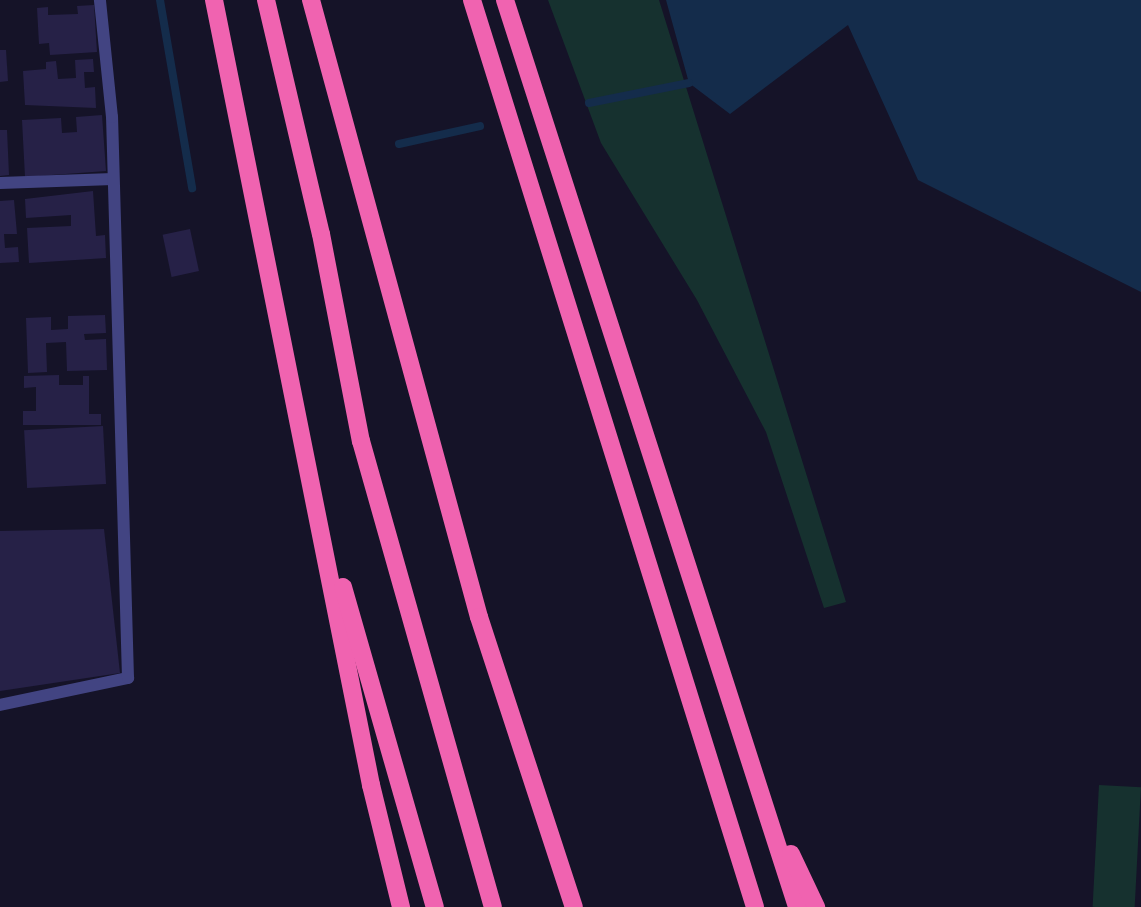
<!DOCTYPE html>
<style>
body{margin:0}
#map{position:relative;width:1141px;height:907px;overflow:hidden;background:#151328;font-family:"Golos Text",sans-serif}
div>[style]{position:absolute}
.green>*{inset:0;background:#16312f;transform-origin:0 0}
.water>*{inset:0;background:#142c4b}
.stream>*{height:8px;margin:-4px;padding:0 4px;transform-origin:4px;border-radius:4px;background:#142c4b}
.building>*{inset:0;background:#262147;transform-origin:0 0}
.street>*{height:12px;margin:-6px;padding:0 6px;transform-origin:6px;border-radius:6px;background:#424482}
.highway>*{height:18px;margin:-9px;padding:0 9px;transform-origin:9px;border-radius:9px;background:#f063b0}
span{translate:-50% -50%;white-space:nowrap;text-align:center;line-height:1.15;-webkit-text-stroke:6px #151328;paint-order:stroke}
</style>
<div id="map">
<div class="green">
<div style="clip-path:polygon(548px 0,659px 0,846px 602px,824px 608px,766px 432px,697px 300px,601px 143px)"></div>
<div style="left:1099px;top:785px;width:42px;height:122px;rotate:3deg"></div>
</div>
<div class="water">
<div style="clip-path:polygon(666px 0,1141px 0,1141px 292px,918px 180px,848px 25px,730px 114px,689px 83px)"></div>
</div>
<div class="stream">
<div style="left:160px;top:0;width:191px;rotate:80.3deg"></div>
<div style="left:589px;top:103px;width:102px;rotate:-11.3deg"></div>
<div style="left:399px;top:144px;width:83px;rotate:-12.5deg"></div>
</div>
<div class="building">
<div style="clip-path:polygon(94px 5px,97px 52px,50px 55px,49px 43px,39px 44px,37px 8px,48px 7px,48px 15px,78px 14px,77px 6px)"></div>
<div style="clip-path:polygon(0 50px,6px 50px,8px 81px,0 82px)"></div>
<div style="clip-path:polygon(93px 59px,94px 72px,84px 72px,85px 88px,95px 87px,96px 108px,25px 105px,23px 71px,46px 69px,46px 62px,56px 61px,58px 79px,76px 78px,75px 60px)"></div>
<div style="clip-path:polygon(102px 115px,106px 171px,25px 177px,22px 120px,61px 118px,62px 133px,77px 132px,76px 117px)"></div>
<div style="clip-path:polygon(0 130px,7px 130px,9px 175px,0 176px)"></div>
<div style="clip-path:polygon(93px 191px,96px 236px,105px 235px,106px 258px,29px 263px,27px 228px,71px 226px,71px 215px,26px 218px,25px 199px)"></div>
<div style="clip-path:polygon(14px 200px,17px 234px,4px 234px,5px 248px,18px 247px,19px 262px,0 263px,0 201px)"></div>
<div style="left:190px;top:229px;width:43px;height:28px;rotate:78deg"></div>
<div style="clip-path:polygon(105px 315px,106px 333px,84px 334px,85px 340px,106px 339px,107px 370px,67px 371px,66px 342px,46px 343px,47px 372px,28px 373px,26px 318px,51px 317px,51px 330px,68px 329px,68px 316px)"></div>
<div style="clip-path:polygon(59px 375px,59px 385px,83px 385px,83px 376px,89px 376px,89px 414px,101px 414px,101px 425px,23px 425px,23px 411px,36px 411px,36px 387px,24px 388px,24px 376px)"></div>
<div style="left:103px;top:426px;width:58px;height:79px;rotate:87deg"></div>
<div style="clip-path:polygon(104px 529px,120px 673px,0 691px,0 531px)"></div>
</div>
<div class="street">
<div style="left:0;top:183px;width:113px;rotate:-2deg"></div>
<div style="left:0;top:705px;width:131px;rotate:-11.9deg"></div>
<div style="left:128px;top:678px;width:561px;rotate:-91.63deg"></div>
<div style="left:112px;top:117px;width:118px;rotate:-95.9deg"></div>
</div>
<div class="highway">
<div style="left:214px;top:0;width:801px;rotate:78.69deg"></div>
<div style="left:371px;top:785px;width:126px;rotate:76.2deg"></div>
<div style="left:266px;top:0;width:240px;rotate:76.8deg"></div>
<div style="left:321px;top:234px;width:211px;rotate:79.1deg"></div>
<div style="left:361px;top:441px;width:484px;rotate:74.2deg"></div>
<div style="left:311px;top:0;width:639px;rotate:74.77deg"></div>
<div style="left:479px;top:617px;width:305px;rotate:71.9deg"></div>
<div style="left:472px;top:0;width:950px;rotate:72.67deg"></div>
<div style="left:505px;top:0;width:953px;rotate:72.15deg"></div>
<div style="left:343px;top:587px;width:333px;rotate:74deg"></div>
<div style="left:791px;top:854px;width:59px;rotate:64.7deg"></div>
</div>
</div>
